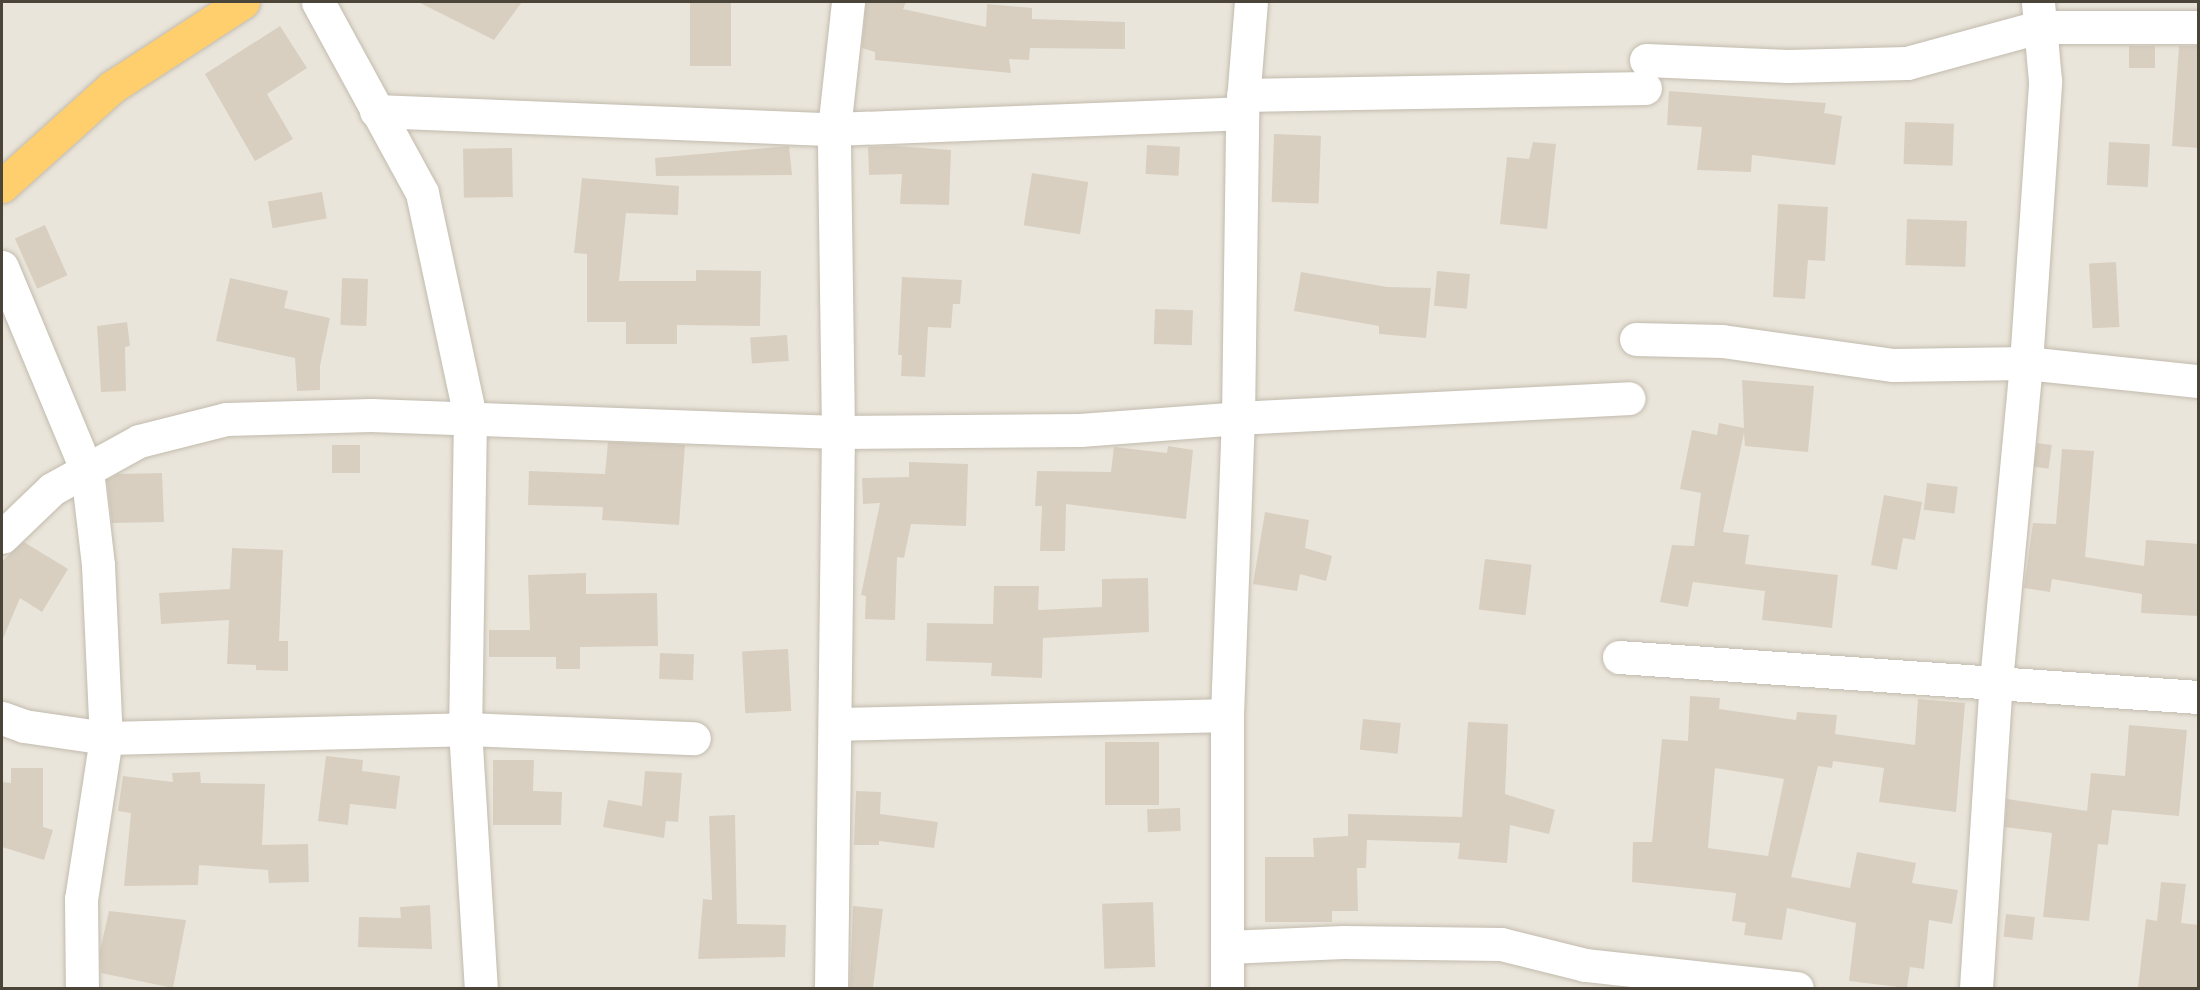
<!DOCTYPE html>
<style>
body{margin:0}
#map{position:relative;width:2200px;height:990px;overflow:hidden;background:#f6f3ec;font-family:"Asap Condensed",sans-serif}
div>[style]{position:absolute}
.residential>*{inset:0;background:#eae5da;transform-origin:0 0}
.building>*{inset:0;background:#d8cfc1;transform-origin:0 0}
.roads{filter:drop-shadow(0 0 2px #c2bbae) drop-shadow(0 0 2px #c2bbae)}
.minor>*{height:33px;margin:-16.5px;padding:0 16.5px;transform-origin:16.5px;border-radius:16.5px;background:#fff}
.highway>*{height:33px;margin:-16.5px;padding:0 16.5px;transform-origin:16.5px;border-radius:16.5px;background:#ffcf6e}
span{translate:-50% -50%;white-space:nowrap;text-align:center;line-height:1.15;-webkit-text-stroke:4.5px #fff;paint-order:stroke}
.frame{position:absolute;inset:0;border:3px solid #4b4439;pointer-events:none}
</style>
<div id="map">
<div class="residential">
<div style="left:2px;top:2px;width:2196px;height:986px"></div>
</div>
<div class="building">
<div style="clip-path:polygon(418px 2px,522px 2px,494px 40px)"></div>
<div style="left:690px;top:2px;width:41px;height:64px"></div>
<div style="clip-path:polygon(866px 2px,906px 2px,903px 9px,986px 27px,987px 4px,1032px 8px,1032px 19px,1125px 22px,1125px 49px,1030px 48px,1029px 60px,1009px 59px,1011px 73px,875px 60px,875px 52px,862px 48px)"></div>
<div style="clip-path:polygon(280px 26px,307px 68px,267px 94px,293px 139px,255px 161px,205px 74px)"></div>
<div style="left:2129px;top:46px;width:26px;height:22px"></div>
<div style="clip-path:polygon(2179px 46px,2199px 46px,2199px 148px,2172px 146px)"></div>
<div style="clip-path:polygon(1669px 91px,1826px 103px,1824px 113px,1842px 116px,1835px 165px,1752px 155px,1751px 172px,1697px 170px,1702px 127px,1667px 125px)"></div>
<div style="left:1905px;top:122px;width:49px;height:42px;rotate:2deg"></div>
<div style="left:1274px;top:134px;width:47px;height:68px;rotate:2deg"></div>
<div style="clip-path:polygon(1533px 142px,1556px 144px,1547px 229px,1500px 224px,1507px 157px,1529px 159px)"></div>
<div style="left:2109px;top:142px;width:41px;height:43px;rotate:3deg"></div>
<div style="left:1147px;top:145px;width:33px;height:29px;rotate:3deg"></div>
<div style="clip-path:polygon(789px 146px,792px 175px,656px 176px,655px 158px)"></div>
<div style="clip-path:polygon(895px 146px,951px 150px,949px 205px,900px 204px,902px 174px,869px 175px,868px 147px)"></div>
<div style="left:512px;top:148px;width:49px;height:49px;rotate:89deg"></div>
<div style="left:1032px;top:173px;width:57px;height:53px;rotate:9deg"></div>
<div style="clip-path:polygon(582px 178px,679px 186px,678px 215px,626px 213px,619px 281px,696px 281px,696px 270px,761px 271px,760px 326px,677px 325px,677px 344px,626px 344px,626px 322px,587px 322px,587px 254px,574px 253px)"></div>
<div style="left:322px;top:192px;width:27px;height:55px;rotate:80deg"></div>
<div style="clip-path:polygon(1778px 204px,1828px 207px,1825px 261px,1808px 260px,1805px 299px,1773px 297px)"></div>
<div style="left:1907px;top:219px;width:60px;height:46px;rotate:2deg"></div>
<div style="left:45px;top:225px;width:55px;height:33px;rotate:66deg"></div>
<div style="left:2116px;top:262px;width:65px;height:27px;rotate:87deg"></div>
<div style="left:1437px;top:271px;width:33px;height:35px;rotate:5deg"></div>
<div style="clip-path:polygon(1301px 272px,1387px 287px,1431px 288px,1426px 338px,1379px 334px,1379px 326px,1294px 311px)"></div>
<div style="clip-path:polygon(902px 277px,962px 280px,960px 304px,953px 304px,951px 328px,928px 327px,925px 377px,901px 376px,902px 355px,898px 355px)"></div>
<div style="clip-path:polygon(230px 278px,288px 291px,284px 308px,330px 318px,320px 366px,320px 390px,297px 391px,295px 358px,216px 341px)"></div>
<div style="left:342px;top:278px;width:26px;height:47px;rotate:2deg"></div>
<div style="left:1155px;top:309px;width:38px;height:35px;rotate:2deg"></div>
<div style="clip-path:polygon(127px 322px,130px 346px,125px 347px,126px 391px,101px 392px,97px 326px)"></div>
<div style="left:787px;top:335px;width:26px;height:37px;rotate:86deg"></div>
<div style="clip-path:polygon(1742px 380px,1814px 386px,1808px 452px,1745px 446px,1744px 433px,1723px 532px,1749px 535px,1745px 564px,1838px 575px,1832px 628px,1762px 620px,1765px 591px,1693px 582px,1688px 607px,1660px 602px,1672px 545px,1694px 546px,1701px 493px,1680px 489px,1692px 430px,1717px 435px,1719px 423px,1744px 428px)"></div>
<div style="clip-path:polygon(608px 442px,685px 445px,679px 525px,602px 520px,603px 507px,528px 505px,529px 471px,605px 474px)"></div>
<div style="left:2037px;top:443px;width:15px;height:24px;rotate:8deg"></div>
<div style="left:332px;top:445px;width:28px;height:28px"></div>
<div style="clip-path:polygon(1168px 446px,1193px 450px,1186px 519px,1066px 504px,1065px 551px,1040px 551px,1042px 506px,1035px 506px,1037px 471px,1111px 472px,1114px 447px,1167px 453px)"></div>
<div style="clip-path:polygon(2062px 449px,2094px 451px,2085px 557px,2144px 566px,2146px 540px,2199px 544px,2199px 616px,2141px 613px,2142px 594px,2052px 579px,2050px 592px,2024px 588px,2033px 523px,2056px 524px)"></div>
<div style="clip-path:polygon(909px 462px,968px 464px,966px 526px,911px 524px,904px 558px,897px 557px,895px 620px,865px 619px,866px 596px,861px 595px,880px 503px,863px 504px,862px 478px,909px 477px)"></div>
<div style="clip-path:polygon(162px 473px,164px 522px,112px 523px,107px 480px,118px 474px)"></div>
<div style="left:1927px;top:483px;width:31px;height:27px;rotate:7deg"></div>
<div style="clip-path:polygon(1884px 495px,1922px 502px,1915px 540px,1903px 538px,1897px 570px,1871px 565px)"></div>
<div style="clip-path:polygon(1265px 512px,1309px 520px,1305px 548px,1332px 556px,1326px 581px,1300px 574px,1297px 591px,1253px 584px)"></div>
<div style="clip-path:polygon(24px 542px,68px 569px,42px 612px,20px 598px,2px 641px,2px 561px)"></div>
<div style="clip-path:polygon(232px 548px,283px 550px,279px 641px,288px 641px,288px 671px,256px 670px,256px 665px,227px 664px,229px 620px,161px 624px,159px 593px,230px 589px)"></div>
<div style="left:1485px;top:559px;width:47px;height:51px;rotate:7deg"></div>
<div style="clip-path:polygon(586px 573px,586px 594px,657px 593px,658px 646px,580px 647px,580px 669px,556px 669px,556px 657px,489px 657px,489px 630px,530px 630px,528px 575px)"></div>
<div style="clip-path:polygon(1148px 578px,1149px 632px,1043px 638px,1042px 678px,991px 676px,992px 663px,926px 661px,927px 623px,993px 624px,994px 586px,1039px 586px,1038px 610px,1102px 607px,1102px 579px)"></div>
<div style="left:788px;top:649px;width:62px;height:46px;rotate:87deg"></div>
<div style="left:660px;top:653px;width:34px;height:26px;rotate:2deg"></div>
<div style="clip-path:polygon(evenodd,1690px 696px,1720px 698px,1719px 709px,1796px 720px,1797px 712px,1837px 715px,1835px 734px,1915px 745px,1918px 699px,1965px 703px,1956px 812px,1879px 802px,1884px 768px,1833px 761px,1832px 768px,1818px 766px,1791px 877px,1850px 888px,1857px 852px,1916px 863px,1912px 883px,1958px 890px,1952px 924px,1929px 920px,1924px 969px,1910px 967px,1907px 988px,1849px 981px,1856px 923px,1787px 908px,1782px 940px,1744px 935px,1746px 923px,1732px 921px,1736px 893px,1632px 882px,1633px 842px,1652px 842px,1662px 739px,1688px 741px,1690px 696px,1715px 768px,1784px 779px,1768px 856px,1708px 848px,1715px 768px)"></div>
<div style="left:1363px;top:719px;width:38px;height:31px;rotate:6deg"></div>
<div style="clip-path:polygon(1468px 722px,1508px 724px,1505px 794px,1555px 810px,1549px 834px,1510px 825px,1507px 863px,1458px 859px,1460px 843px,1367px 840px,1366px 868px,1357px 868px,1358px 911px,1332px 911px,1332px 922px,1265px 922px,1265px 857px,1314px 857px,1313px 838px,1348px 836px,1348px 814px,1462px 817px)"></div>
<div style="clip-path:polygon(2129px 725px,2187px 730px,2179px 816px,2112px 810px,2108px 845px,2098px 844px,2089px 921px,2043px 917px,2052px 833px,2005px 827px,2007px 799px,2087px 811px,2091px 773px,2125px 776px)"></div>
<div style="left:1105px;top:742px;width:54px;height:63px"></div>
<div style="clip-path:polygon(326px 756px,363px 760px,362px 771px,400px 776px,396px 809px,350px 804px,348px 825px,318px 821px)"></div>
<div style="clip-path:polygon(493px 760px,534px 760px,533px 791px,562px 792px,561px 825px,493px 825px)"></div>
<div style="clip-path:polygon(11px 768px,43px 768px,43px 827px,53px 830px,44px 860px,2px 847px,2px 782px,11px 783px)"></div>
<div style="clip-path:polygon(645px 771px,682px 773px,678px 822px,666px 821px,664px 838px,603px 827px,608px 800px,642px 806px)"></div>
<div style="clip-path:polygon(200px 772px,201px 783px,265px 784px,262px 845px,308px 844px,309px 882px,269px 883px,268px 870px,199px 865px,198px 885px,124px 886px,131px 813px,118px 811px,123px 776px,173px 782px,172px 773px)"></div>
<div style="clip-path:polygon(856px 791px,881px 792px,880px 814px,938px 822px,934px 848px,879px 841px,879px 845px,854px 845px)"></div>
<div style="left:1180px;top:808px;width:23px;height:33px;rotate:88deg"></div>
<div style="clip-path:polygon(735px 815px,737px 924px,786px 925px,785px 957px,698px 959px,703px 899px,712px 900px,709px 816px)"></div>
<div style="clip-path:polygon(2161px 882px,2186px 884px,2181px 923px,2199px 925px,2197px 988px,2138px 988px,2146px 919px,2157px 921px)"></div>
<div style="left:1153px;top:902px;width:65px;height:51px;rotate:88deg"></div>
<div style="clip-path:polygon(430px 905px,432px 949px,358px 947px,359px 917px,401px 918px,400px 907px)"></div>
<div style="clip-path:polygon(853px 906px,883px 909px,873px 988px,850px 988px)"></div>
<div style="clip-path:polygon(109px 911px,186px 920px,173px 988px,101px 973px,100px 951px)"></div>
<div style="left:2006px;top:914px;width:29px;height:23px;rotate:6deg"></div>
</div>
<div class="roads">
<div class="minor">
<div style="left:318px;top:2px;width:217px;rotate:61.4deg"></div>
<div style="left:422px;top:193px;width:229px;rotate:77.9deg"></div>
<div style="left:470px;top:417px;width:312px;rotate:90.9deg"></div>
<div style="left:465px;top:729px;width:259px;rotate:86.5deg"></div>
<div style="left:1646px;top:60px;width:142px;rotate:2.4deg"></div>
<div style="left:1788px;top:66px;width:119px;rotate:-1.4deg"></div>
<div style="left:1907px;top:63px;width:137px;rotate:-15.3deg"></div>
<div style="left:2039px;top:27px;width:159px"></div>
<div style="left:1243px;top:95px;width:402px;rotate:-1deg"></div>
<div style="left:376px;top:111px;width:458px;rotate:2.3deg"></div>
<div style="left:834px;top:129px;width:408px;rotate:-2.2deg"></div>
<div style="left:2px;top:267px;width:221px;rotate:67.4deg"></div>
<div style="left:87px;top:471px;width:95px;rotate:83.3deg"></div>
<div style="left:98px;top:565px;width:173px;rotate:87.4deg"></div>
<div style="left:106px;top:738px;width:163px;rotate:98.8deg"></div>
<div style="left:81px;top:899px;width:89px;rotate:89.4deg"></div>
<div style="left:1636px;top:339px;width:86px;rotate:1.3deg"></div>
<div style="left:1722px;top:341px;width:173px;rotate:8deg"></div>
<div style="left:1893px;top:365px;width:133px;rotate:-0.9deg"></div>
<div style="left:2026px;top:363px;width:173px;rotate:6deg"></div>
<div style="left:2px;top:537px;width:69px;rotate:-43.8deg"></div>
<div style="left:52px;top:489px;width:99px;rotate:-28.9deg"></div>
<div style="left:139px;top:441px;width:90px;rotate:-14.2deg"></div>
<div style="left:226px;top:419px;width:145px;rotate:-1.6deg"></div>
<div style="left:371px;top:415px;width:467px;rotate:2.1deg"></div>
<div style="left:838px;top:432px;width:242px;rotate:-0.5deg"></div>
<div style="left:1080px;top:430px;width:158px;rotate:-4.3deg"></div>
<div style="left:1238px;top:418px;width:391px;rotate:-2.9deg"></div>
<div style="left:1619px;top:657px;width:580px;rotate:3.95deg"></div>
<div style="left:2px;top:718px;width:23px;rotate:20deg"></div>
<div style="left:24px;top:726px;width:83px;rotate:8.3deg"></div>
<div style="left:106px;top:738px;width:359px;rotate:-1.4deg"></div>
<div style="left:465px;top:729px;width:229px;rotate:2.3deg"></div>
<div style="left:835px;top:724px;width:392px;rotate:-1.3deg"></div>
<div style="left:1227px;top:947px;width:116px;rotate:-2.5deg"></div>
<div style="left:1343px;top:942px;width:158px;rotate:0.7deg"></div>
<div style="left:1501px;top:944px;width:87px;rotate:14deg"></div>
<div style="left:1585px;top:965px;width:213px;rotate:6.2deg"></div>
<div style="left:831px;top:988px;width:556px;rotate:-89.28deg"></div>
<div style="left:838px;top:432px;width:303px;rotate:-90.8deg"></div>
<div style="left:834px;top:129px;width:128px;rotate:-83.7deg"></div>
<div style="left:1227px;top:988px;width:273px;rotate:-90deg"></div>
<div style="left:1227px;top:715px;width:297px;rotate:-87.9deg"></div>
<div style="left:1238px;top:418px;width:305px;rotate:-89.2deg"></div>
<div style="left:1242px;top:113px;width:111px;rotate:-85.4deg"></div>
<div style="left:1976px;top:988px;width:308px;rotate:-86.3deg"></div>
<div style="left:1996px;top:681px;width:319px;rotate:-84.6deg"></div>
<div style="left:2026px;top:363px;width:283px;rotate:-86.1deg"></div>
<div style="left:2045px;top:81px;width:79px;rotate:-95.1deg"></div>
</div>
<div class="highway">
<div style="left:2px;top:186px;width:148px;rotate:-42deg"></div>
<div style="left:112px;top:87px;width:156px;rotate:-33deg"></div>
</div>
</div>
<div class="frame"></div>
</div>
